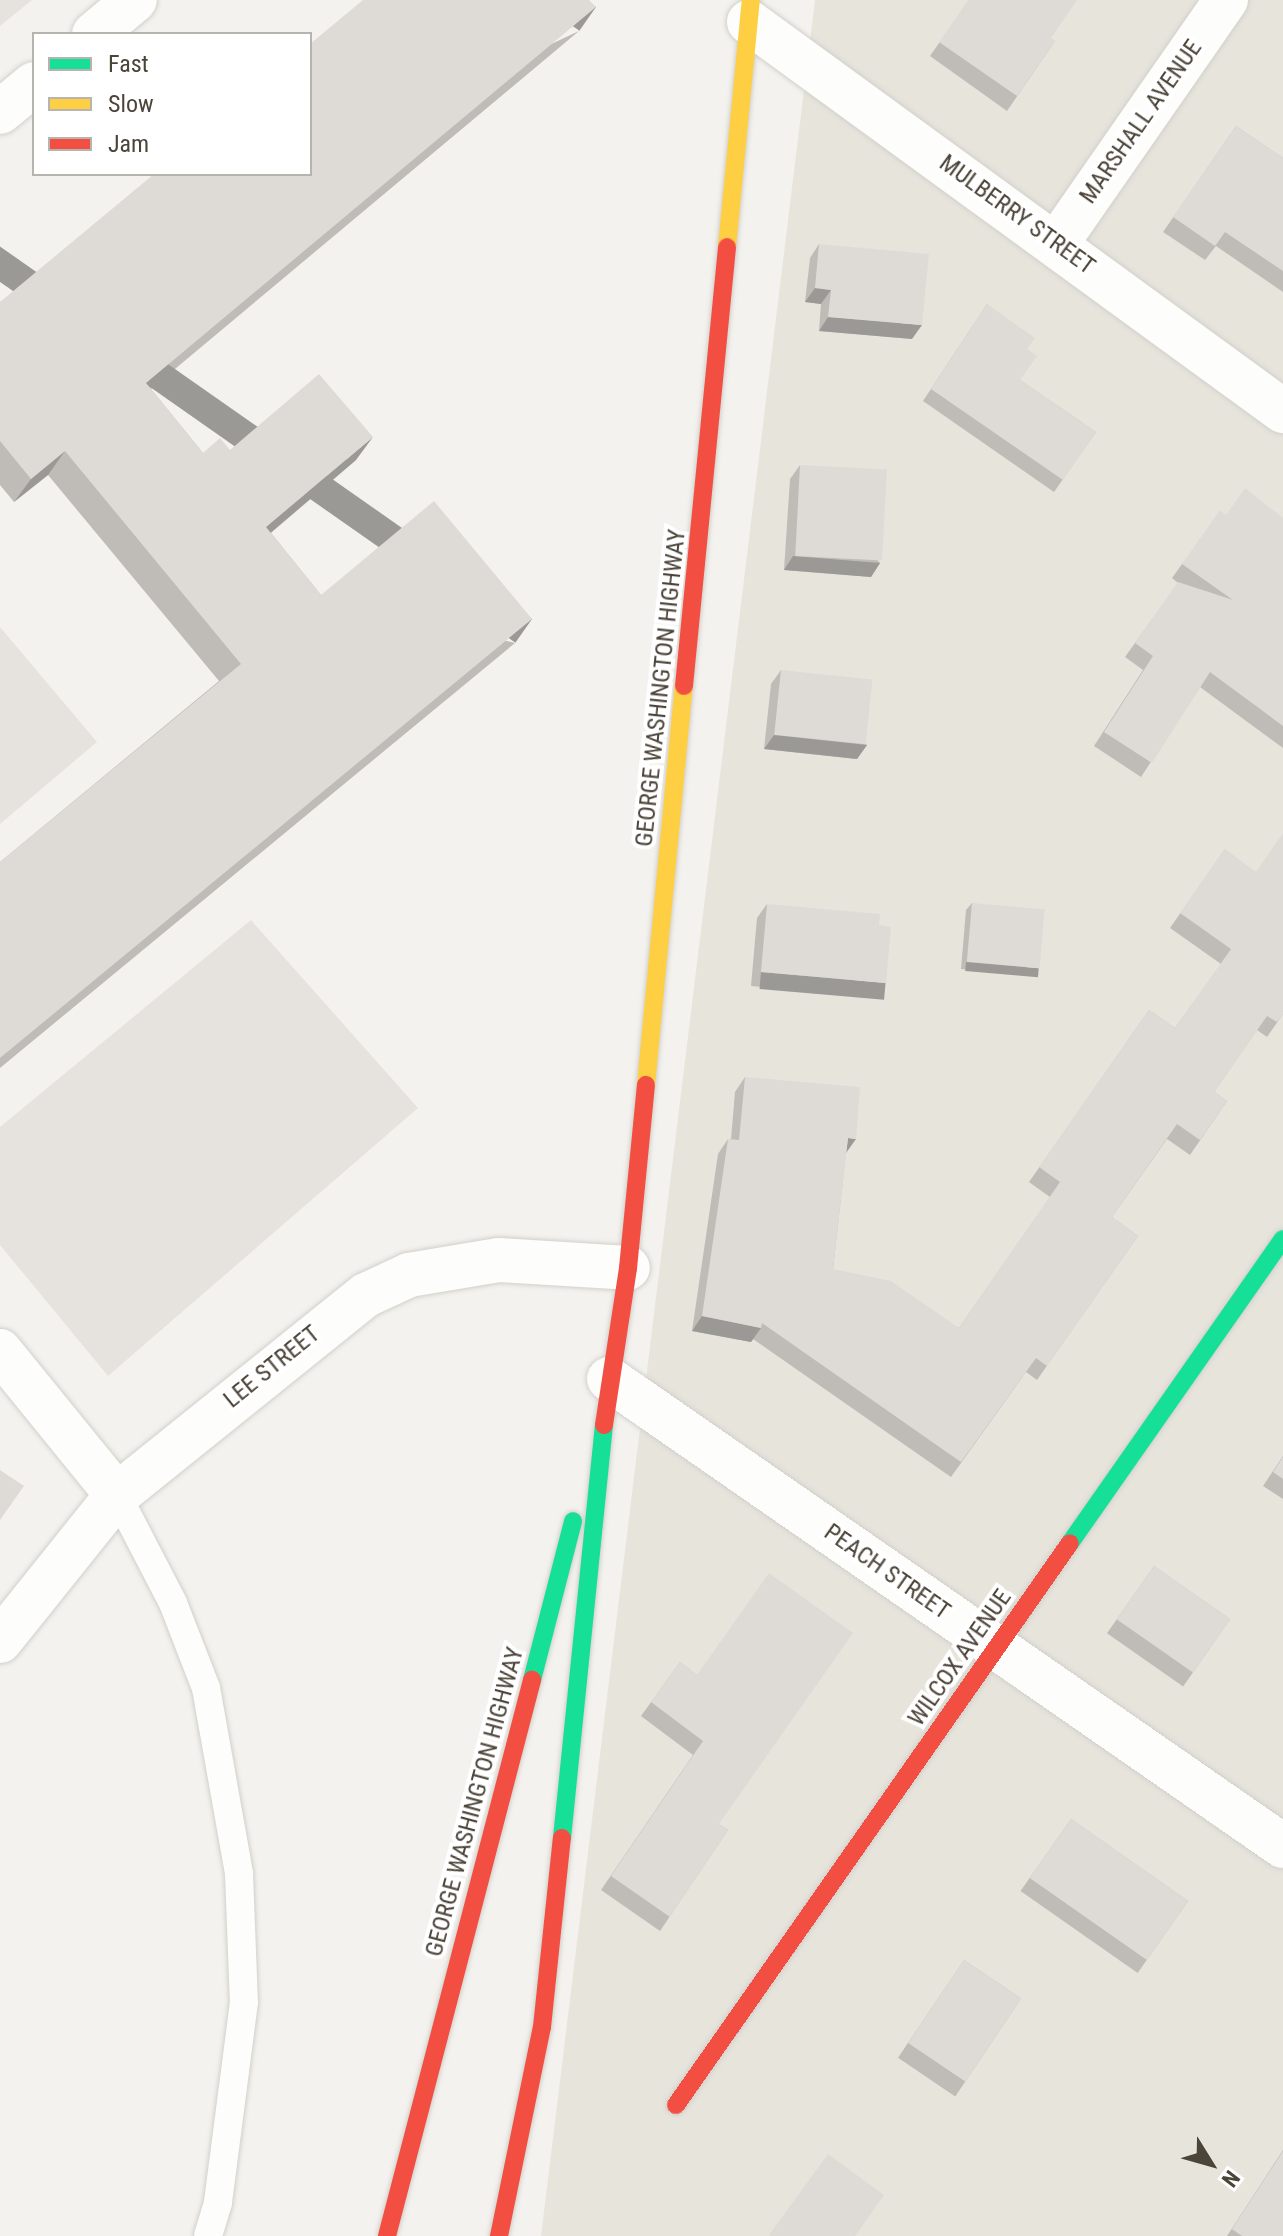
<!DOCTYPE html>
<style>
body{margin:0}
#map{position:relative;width:1283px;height:2236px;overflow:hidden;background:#f4f2ee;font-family:"Roboto Condensed",sans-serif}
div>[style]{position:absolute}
.residential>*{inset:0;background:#e7e4dc}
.parking>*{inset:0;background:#e6e3df}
.roads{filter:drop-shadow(0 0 2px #d2d0cb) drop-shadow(0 0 2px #d2d0cb)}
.lane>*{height:28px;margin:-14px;padding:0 14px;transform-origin:14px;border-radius:14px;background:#fdfdfc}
.street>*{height:44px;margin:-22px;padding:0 22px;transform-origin:22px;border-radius:22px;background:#fdfdfc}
.fast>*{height:18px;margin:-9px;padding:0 9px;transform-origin:9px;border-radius:9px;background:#16e098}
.slow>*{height:18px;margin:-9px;padding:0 9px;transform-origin:9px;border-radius:9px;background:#ffcf43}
.jam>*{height:18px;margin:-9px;padding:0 9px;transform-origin:9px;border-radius:9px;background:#f24e42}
.wall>*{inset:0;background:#bfbcb8;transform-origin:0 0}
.shaded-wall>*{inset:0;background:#9b9996;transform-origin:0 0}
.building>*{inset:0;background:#dedbd6;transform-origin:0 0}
span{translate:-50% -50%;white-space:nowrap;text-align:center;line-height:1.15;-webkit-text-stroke:8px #fff;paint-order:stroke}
.street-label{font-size:24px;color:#4b4439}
.legend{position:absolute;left:32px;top:32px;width:280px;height:144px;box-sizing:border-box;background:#fff;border:2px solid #b7b4b0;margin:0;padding:10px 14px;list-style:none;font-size:24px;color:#4b4439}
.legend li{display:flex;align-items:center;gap:16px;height:40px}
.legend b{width:40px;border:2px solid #b7b4b0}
.north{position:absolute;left:1171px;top:2124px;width:80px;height:80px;-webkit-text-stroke:6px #fff;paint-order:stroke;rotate:127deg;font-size:22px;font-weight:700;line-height:32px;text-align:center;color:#4b4439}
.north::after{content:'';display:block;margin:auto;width:28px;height:36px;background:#4b4439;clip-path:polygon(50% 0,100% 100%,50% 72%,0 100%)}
</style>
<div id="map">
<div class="residential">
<div style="clip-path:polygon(815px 0,1283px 0,1283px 2236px,541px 2236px)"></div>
</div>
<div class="parking">
<div style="clip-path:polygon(0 0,32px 0,0 26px)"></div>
<div style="clip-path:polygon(0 627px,97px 742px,0 824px)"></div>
<div style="clip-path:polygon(251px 920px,418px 1108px,108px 1376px,0 1245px,0 1127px)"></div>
</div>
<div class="roads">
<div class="lane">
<div style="left:117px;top:1495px;width:122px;rotate:62.6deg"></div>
<div style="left:173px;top:1603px;width:91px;rotate:68.8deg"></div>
<div style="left:206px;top:1688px;width:189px;rotate:79.9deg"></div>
<div style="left:239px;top:1874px;width:128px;rotate:87.8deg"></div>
<div style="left:244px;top:2002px;width:203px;rotate:97.4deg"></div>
<div style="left:218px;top:2203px;width:34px;rotate:107deg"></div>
</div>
<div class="street">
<div style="left:749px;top:22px;width:661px;rotate:36.07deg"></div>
<div style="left:94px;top:34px;width:53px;rotate:-39.7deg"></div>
<div style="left:0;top:112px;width:44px;rotate:-39.5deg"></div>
<div style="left:1057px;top:243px;width:296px;rotate:-55.2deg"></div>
<div style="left:0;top:1351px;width:186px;rotate:50.9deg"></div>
<div style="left:609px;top:1379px;width:820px;rotate:34.72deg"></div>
<div style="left:0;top:1641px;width:187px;rotate:-51.3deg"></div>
<div style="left:117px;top:1495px;width:319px;rotate:-38.8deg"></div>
<div style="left:366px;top:1295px;width:47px;rotate:-24.9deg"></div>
<div style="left:409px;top:1275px;width:91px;rotate:-9.5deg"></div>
<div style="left:499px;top:1260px;width:129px;rotate:3.5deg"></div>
</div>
<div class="fast">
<div style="left:1070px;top:1543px;width:371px;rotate:-55deg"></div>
<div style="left:532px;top:1680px;width:164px;rotate:-75.5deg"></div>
<div style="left:562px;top:1838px;width:415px;rotate:-84.2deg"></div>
</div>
<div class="slow">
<div style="left:727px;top:247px;width:248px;rotate:-84.5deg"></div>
<div style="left:646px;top:1085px;width:401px;rotate:-84.6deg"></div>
</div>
<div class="jam">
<div style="left:684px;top:686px;width:441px;rotate:-84.4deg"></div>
<div style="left:604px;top:1425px;width:159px;rotate:-81.3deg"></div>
<div style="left:628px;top:1268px;width:184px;rotate:-84.4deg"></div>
<div style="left:676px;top:2105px;width:686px;rotate:-54.97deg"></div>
<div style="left:387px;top:2236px;width:575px;rotate:-75.38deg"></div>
<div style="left:499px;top:2236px;width:213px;rotate:-78.4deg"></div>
<div style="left:542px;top:2027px;width:190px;rotate:-84deg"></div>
</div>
</div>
<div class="wall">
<div style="clip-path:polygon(969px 0,1055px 41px,1007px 111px,930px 56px)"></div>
<div style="clip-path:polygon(579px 31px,151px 389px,203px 453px,230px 450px,356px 460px,271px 533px,321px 595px,515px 643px,0 1068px,0 862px,219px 681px,48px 475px,14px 502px,0 485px,0 302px)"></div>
<div style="clip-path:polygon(1236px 126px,1283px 158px,1283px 292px,1216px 246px,1205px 260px,1163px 232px)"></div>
<div style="clip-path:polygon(819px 244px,912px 339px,819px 331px,821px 304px,805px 302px,810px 258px)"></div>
<div style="clip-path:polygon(987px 304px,1027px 349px,1020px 380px,1096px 432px,1054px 492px,923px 401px)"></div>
<div style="clip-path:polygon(800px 465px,880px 563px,871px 577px,784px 570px,790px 479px)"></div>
<div style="clip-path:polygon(1226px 515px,1283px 518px,1283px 748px,1200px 687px,1141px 777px,1094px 746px,1143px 670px,1125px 657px,1178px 583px,1172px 578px,1182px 564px)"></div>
<div style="clip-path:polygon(781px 670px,867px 745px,857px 759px,764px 749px,771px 684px)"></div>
<div style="clip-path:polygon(1225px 849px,1283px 1014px,1267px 1037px,1257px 1030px,1214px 1092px,1227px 1101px,1190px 1155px,1167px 1139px,1112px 1217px,1138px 1236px,1037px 1380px,1026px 1372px,951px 1477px,753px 1339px,751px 1342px,692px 1331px,718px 1154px,728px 1139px,731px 1139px,735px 1092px,745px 1077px,846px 1153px,833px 1269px,959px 1328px,1050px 1197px,1029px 1182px,1149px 1010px,1175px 1028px,1221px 964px,1170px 928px)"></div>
<div style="clip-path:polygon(972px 903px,1033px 976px,961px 969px,966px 910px)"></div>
<div style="clip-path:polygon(767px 904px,876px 997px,751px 986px,757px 918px)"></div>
<div style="clip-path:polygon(1283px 1456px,1283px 1499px,1263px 1486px)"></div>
<div style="left:1154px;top:1566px;width:93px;height:82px;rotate:35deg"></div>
<div style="clip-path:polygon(680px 1662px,697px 1675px,719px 1824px,728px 1830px,660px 1931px,601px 1890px,693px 1755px,641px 1716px)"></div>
<div style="left:1071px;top:1819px;width:143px;height:88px;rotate:35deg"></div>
<div style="left:964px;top:1960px;width:69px;height:118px;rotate:34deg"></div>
<div style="clip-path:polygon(1283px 2150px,1283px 2236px,1227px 2236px)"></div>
</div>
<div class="shaded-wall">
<div style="left:596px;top:7px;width:29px;height:586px;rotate:125deg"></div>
<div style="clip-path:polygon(815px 288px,831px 290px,821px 304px,805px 302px)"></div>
<div style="clip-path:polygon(828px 317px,922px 325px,912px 339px,819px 331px)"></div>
<div style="clip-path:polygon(373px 437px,356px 460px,249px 551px,266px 527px)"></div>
<div style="clip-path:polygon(65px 451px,48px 475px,14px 502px,31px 479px)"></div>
<div style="clip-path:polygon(793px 556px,880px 563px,871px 577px,784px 570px)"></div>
<div style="left:532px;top:619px;width:29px;height:690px;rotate:125deg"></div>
<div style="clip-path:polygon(774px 735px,867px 745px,857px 759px,764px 749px)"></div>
<div style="left:966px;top:962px;width:73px;height:9px;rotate:5deg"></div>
<div style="left:761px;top:972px;width:125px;height:17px;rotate:5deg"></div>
<div style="clip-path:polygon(848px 1138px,856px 1139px,846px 1153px)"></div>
<div style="clip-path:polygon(702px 1316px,761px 1328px,751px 1342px,692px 1331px)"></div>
</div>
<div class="building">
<div style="clip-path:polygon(363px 0,589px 0,596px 7px,146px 383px,203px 453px,220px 438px,230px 450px,319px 374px,373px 437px,266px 527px,321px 595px,434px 501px,532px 619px,0 1058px,0 862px,241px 664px,65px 451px,31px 479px,0 441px,0 302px,154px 174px,310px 174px,310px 44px)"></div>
<div style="clip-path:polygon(969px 0,1077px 0,1051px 38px,1055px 41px,1017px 96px,939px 42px)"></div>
<div style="clip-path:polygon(1236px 126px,1283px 158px,1283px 271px,1225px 232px,1215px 246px,1173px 217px)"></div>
<div style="clip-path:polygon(819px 244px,929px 254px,922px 325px,828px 317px,831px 290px,815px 288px)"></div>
<div style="clip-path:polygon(987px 304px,1035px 338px,1027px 349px,1037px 356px,1020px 380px,1096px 432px,1063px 480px,931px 389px)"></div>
<div style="left:800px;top:465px;width:87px;height:91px;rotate:3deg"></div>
<div style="clip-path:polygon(1245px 488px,1283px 518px,1283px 726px,1210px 672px,1152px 763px,1104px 732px,1153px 656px,1135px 643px,1178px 582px,1233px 600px,1182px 564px,1220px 510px,1226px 515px)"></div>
<div style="left:781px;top:670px;width:92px;height:65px;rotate:6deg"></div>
<div style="clip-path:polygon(1283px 833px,1283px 1014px,1277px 1022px,1267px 1016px,1214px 1092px,1227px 1101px,1200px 1140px,1177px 1124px,1112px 1217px,1138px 1236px,1047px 1366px,1036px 1358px,961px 1462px,762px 1323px,761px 1328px,702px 1316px,728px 1139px,739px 1140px,745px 1077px,860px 1087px,856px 1139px,848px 1138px,833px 1269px,891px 1281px,959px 1328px,1060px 1182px,1039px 1167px,1149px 1010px,1175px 1028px,1231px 949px,1180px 913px,1225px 849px,1256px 872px)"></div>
<div style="left:972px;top:903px;width:73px;height:59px;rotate:5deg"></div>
<div style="clip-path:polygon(767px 904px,880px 914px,879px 925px,891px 927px,886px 983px,761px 972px)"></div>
<div style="clip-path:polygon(1283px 1457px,1283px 1479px,1273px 1472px)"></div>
<div style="clip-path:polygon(0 1470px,24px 1486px,0 1520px)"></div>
<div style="left:1154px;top:1566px;width:93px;height:65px;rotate:35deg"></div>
<div style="clip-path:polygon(769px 1573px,853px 1633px,719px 1824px,728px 1830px,670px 1917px,611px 1876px,703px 1741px,651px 1702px,680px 1662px,697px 1675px)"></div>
<div style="left:1071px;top:1819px;width:143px;height:72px;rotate:35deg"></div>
<div style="left:964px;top:1960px;width:69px;height:100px;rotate:34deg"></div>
<div style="clip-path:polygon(1283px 2151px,1283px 2236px,1242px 2236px,1232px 2229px)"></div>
<div style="clip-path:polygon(828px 2154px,884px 2195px,855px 2236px,770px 2236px,769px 2235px)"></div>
</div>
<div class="street-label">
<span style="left:1141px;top:122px;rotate:-55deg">MARSHALL AVENUE</span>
<span style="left:1017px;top:215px;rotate:36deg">MULBERRY STREET</span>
<span style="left:661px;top:688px;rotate:-84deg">GEORGE WASHINGTON HIGHWAY</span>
<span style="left:272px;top:1367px;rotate:-39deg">LEE STREET</span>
<span style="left:887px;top:1572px;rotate:35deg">PEACH STREET</span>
<span style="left:960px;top:1658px;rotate:-55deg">WILCOX AVENUE</span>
<span style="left:475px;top:1802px;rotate:-75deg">GEORGE WASHINGTON HIGHWAY</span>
</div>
<ul class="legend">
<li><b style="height:10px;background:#16e098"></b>Fast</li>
<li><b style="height:10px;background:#ffcf43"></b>Slow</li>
<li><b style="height:10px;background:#f24e42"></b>Jam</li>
</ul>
<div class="north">N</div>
</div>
